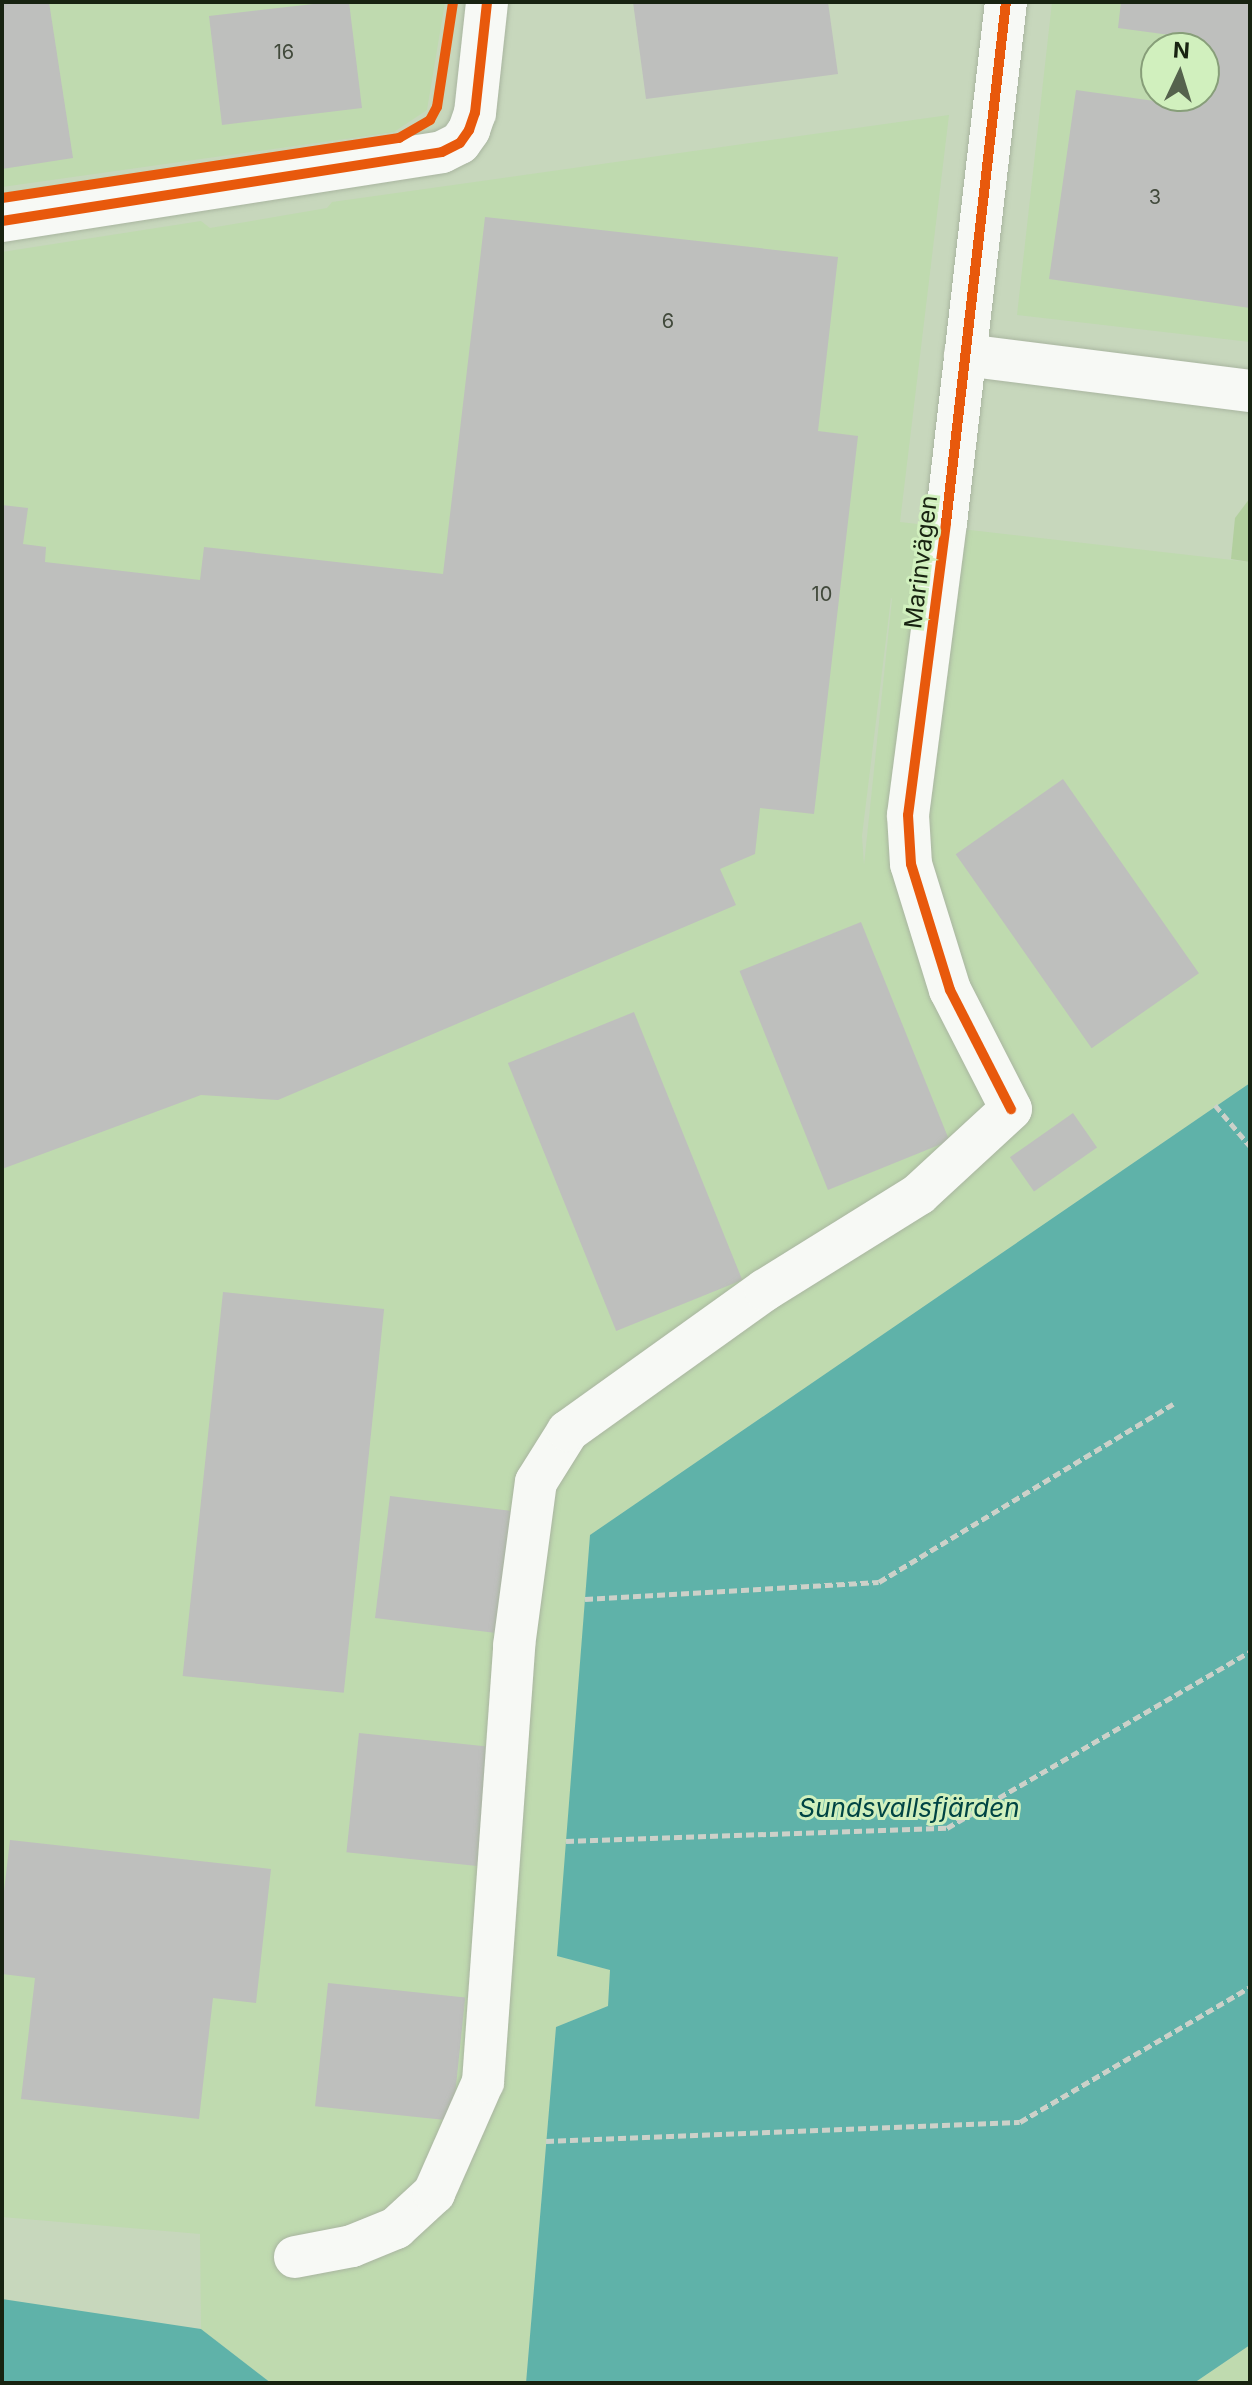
<!DOCTYPE html>
<meta charset="utf-8">
<style>
body{margin:0}
#map{position:relative;width:1252px;height:2385px;overflow:hidden;background:#c7d7bc;font-family:Inter,sans-serif}
div>[style]{position:absolute}
.built>*{inset:0;background:#bfdaaf}
.green>*{inset:0;background:#b2cf9e}
.water>*{inset:0;background:#5fb2a9}
.building>*{inset:0;background:#bebfbd;transform-origin:0 0}
.path>*{height:5px;margin-top:-2.5px;transform-origin:0;background:repeating-linear-gradient(90deg,#ccd1c9 0 8px,transparent 0 12px)}
.roads{filter:drop-shadow(0 0 2px #a9b5a0) drop-shadow(0 0 2px #a9b5a0)}
.minor>*{height:42px;margin:-21px;padding:0 21px;transform-origin:21px;border-radius:21px;background:#f7f9f5}
.cycleway>*{height:10px;margin:-5px;padding:0 5px;transform-origin:5px;border-radius:5px;background:#e8590c}
span{translate:-50% -50%;white-space:nowrap;text-align:center;line-height:1.15;-webkit-text-stroke:6px #d1f0be;paint-order:stroke}
.number-label{font-size:20px;color:#424a3c}
.number-label span{-webkit-text-stroke-width:0}
.street-label{font-size:24px;color:#182311}
.water-label{font-size:26px;color:#044;font-style:italic}
.frame{position:absolute;inset:0;border:4px solid #182311;pointer-events:none}
.north{position:absolute;left:1140px;top:32px;width:80px;height:80px;box-sizing:border-box;background:#d1f0be;border:2px solid #879e79;border-radius:50%;rotate:4deg;font-size:22px;font-weight:700;line-height:32px;text-align:center;color:#182311}
.north::after{content:'';display:block;margin:auto;width:28px;height:36px;background:#55624d;clip-path:polygon(50% 0,100% 100%,50% 72%,0 100%)}
</style>
<div id="map">
<div class="built">
<div style="clip-path:polygon(2px 2px,445px 2px,427px 110px,394px 132px,2px 187px)"></div>
<div style="clip-path:polygon(evenodd,1052px 2px,1250px 2px,1250px 342px,1017px 315px,1052px 2px,1156px 48px,1204px 48px,1204px 96px,1156px 96px,1156px 48px)"></div>
<div style="clip-path:polygon(evenodd,949px 115px,900px 522px,1250px 562px,1250px 1083px,590px 1535px,558px 1956px,610px 1970px,608px 2006px,556px 2027px,526px 2383px,271px 2383px,201px 2329px,200px 2234px,2px 2217px,2px 252px,201px 221px,210px 228px,327px 208px,332px 202px,949px 115px,891px 598px,892px 599px,864px 865px,862px 836px,891px 598px)"></div>
<div style="clip-path:polygon(1250px 2345px,1250px 2383px,1194px 2383px)"></div>
</div>
<div class="green">
<div style="clip-path:polygon(1250px 498px,1250px 562px,1231px 559px,1235px 518px)"></div>
</div>
<div class="water">
<div style="clip-path:polygon(1250px 1083px,1250px 2345px,1194px 2383px,526px 2383px,556px 2027px,608px 2006px,610px 1970px,557px 1956px,590px 1535px)"></div>
<div style="clip-path:polygon(2px 2299px,201px 2329px,271px 2383px,2px 2383px)"></div>
</div>
<div class="building">
<div style="clip-path:polygon(16px 2px,49px 2px,73px 158px,2px 169px,2px 4px)"></div>
<div style="clip-path:polygon(331px 2px,349px 2px,362px 108px,222px 125px,209px 16px)"></div>
<div style="clip-path:polygon(633px 2px,828px 2px,838px 74px,646px 99px)"></div>
<div style="clip-path:polygon(1121px 2px,1250px 2px,1250px 308px,1049px 279px,1076px 90px,1176px 104px,1177px 96px,1204px 96px,1204px 48px,1183px 48px,1185px 37px,1118px 28px)"></div>
<div style="clip-path:polygon(485px 217px,838px 257px,818px 431px,858px 436px,814px 814px,760px 808px,755px 854px,720px 869px,736px 905px,278px 1100px,201px 1095px,2px 1169px,2px 505px,28px 508px,23px 544px,46px 547px,45px 562px,200px 580px,204px 547px,443px 574px)"></div>
<div style="left:1063px;top:779px;width:237px;height:131px;rotate:55deg"></div>
<div style="left:861px;top:922px;width:236px;height:131px;rotate:68deg"></div>
<div style="left:634px;top:1012px;width:289px;height:136px;rotate:68deg"></div>
<div style="left:1073px;top:1113px;width:42px;height:77px;rotate:55deg"></div>
<div style="left:223px;top:1292px;width:162px;height:386px;rotate:6deg"></div>
<div style="left:390px;top:1496px;width:134px;height:123px;rotate:7deg"></div>
<div style="left:359px;top:1733px;width:136px;height:120px;rotate:6deg"></div>
<div style="clip-path:polygon(10px 1840px,271px 1869px,256px 2003px,213px 1998px,199px 2119px,21px 2099px,35px 1978px,2px 1974px,2px 1908px)"></div>
<div style="left:328px;top:1983px;width:138px;height:124px;rotate:6deg"></div>
</div>
<div class="path">
<div style="left:1215px;top:1105px;width:54px;rotate:49.5deg"></div>
<div style="left:585px;top:1599px;width:294px;rotate:-3.3deg"></div>
<div style="left:879px;top:1582px;width:344px;rotate:-31.2deg"></div>
<div style="left:566px;top:1841px;width:381px;rotate:-2deg"></div>
<div style="left:947px;top:1828px;width:350px;rotate:-30.2deg"></div>
<div style="left:546px;top:2141px;width:474px;rotate:-2.3deg"></div>
<div style="left:1020px;top:2122px;width:267px;rotate:-30.4deg"></div>
</div>
<div class="roads">
<div class="minor">
<div style="left:2px;top:221px;width:445px;rotate:-8.9deg"></div>
<div style="left:442px;top:152px;width:20px;rotate:-27deg"></div>
<div style="left:460px;top:143px;width:16px;rotate:-55deg"></div>
<div style="left:469px;top:130px;width:18px;rotate:-71deg"></div>
<div style="left:475px;top:113px;width:112px;rotate:-83.8deg"></div>
<div style="left:965px;top:355px;width:287px;rotate:7.2deg"></div>
<div style="left:295px;top:2257px;width:58px;rotate:-10.9deg"></div>
<div style="left:352px;top:2246px;width:48px;rotate:-22.2deg"></div>
<div style="left:396px;top:2228px;width:52px;rotate:-42.6deg"></div>
<div style="left:434px;top:2193px;width:121px;rotate:-66.2deg"></div>
<div style="left:483px;top:2082px;width:437px;rotate:-85.9deg"></div>
<div style="left:514px;top:1646px;width:165px;rotate:-82.4deg"></div>
<div style="left:536px;top:1482px;width:60px;rotate:-57.9deg"></div>
<div style="left:568px;top:1431px;width:242px;rotate:-35.6deg"></div>
<div style="left:765px;top:1290px;width:181px;rotate:-31.9deg"></div>
<div style="left:919px;top:1194px;width:125px;rotate:-42.7deg"></div>
<div style="left:1011px;top:1109px;width:134px;rotate:-117.1deg"></div>
<div style="left:950px;top:990px;width:132px;rotate:-107.2deg"></div>
<div style="left:911px;top:864px;width:49px;rotate:-93.5deg"></div>
<div style="left:908px;top:815px;width:294px;rotate:-82.6deg"></div>
<div style="left:946px;top:523px;width:524px;rotate:-83.43deg"></div>
</div>
</div>
<div class="cycleway">
<div style="left:1006px;top:2px;width:524px;rotate:96.57deg"></div>
<div style="left:946px;top:523px;width:294px;rotate:97.4deg"></div>
<div style="left:908px;top:815px;width:49px;rotate:86.5deg"></div>
<div style="left:911px;top:864px;width:132px;rotate:72.8deg"></div>
<div style="left:950px;top:990px;width:134px;rotate:62.9deg"></div>
<div style="left:2px;top:198px;width:402px;rotate:-8.6deg"></div>
<div style="left:399px;top:138px;width:36px;rotate:-30deg"></div>
<div style="left:430px;top:120px;width:15px;rotate:-62deg"></div>
<div style="left:437px;top:107px;width:106px;rotate:-81.3deg"></div>
<div style="left:2px;top:221px;width:445px;rotate:-8.9deg"></div>
<div style="left:442px;top:152px;width:20px;rotate:-27deg"></div>
<div style="left:460px;top:143px;width:16px;rotate:-55deg"></div>
<div style="left:469px;top:130px;width:18px;rotate:-71deg"></div>
<div style="left:475px;top:113px;width:112px;rotate:-83.8deg"></div>
</div>
<div class="number-label">
<span style="left:284px;top:52px">16</span>
<span style="left:1155px;top:197px">3</span>
<span style="left:668px;top:321px">6</span>
<span style="left:822px;top:594px">10</span>
</div>
<div class="street-label">
<span style="left:921px;top:562px;rotate:-83deg">Marinvägen</span>
</div>
<div class="water-label">
<span style="left:909px;top:1808px">Sundsvallsfjärden</span>
</div>
<div class="frame"></div>
<div class="north">N</div>
</div>
